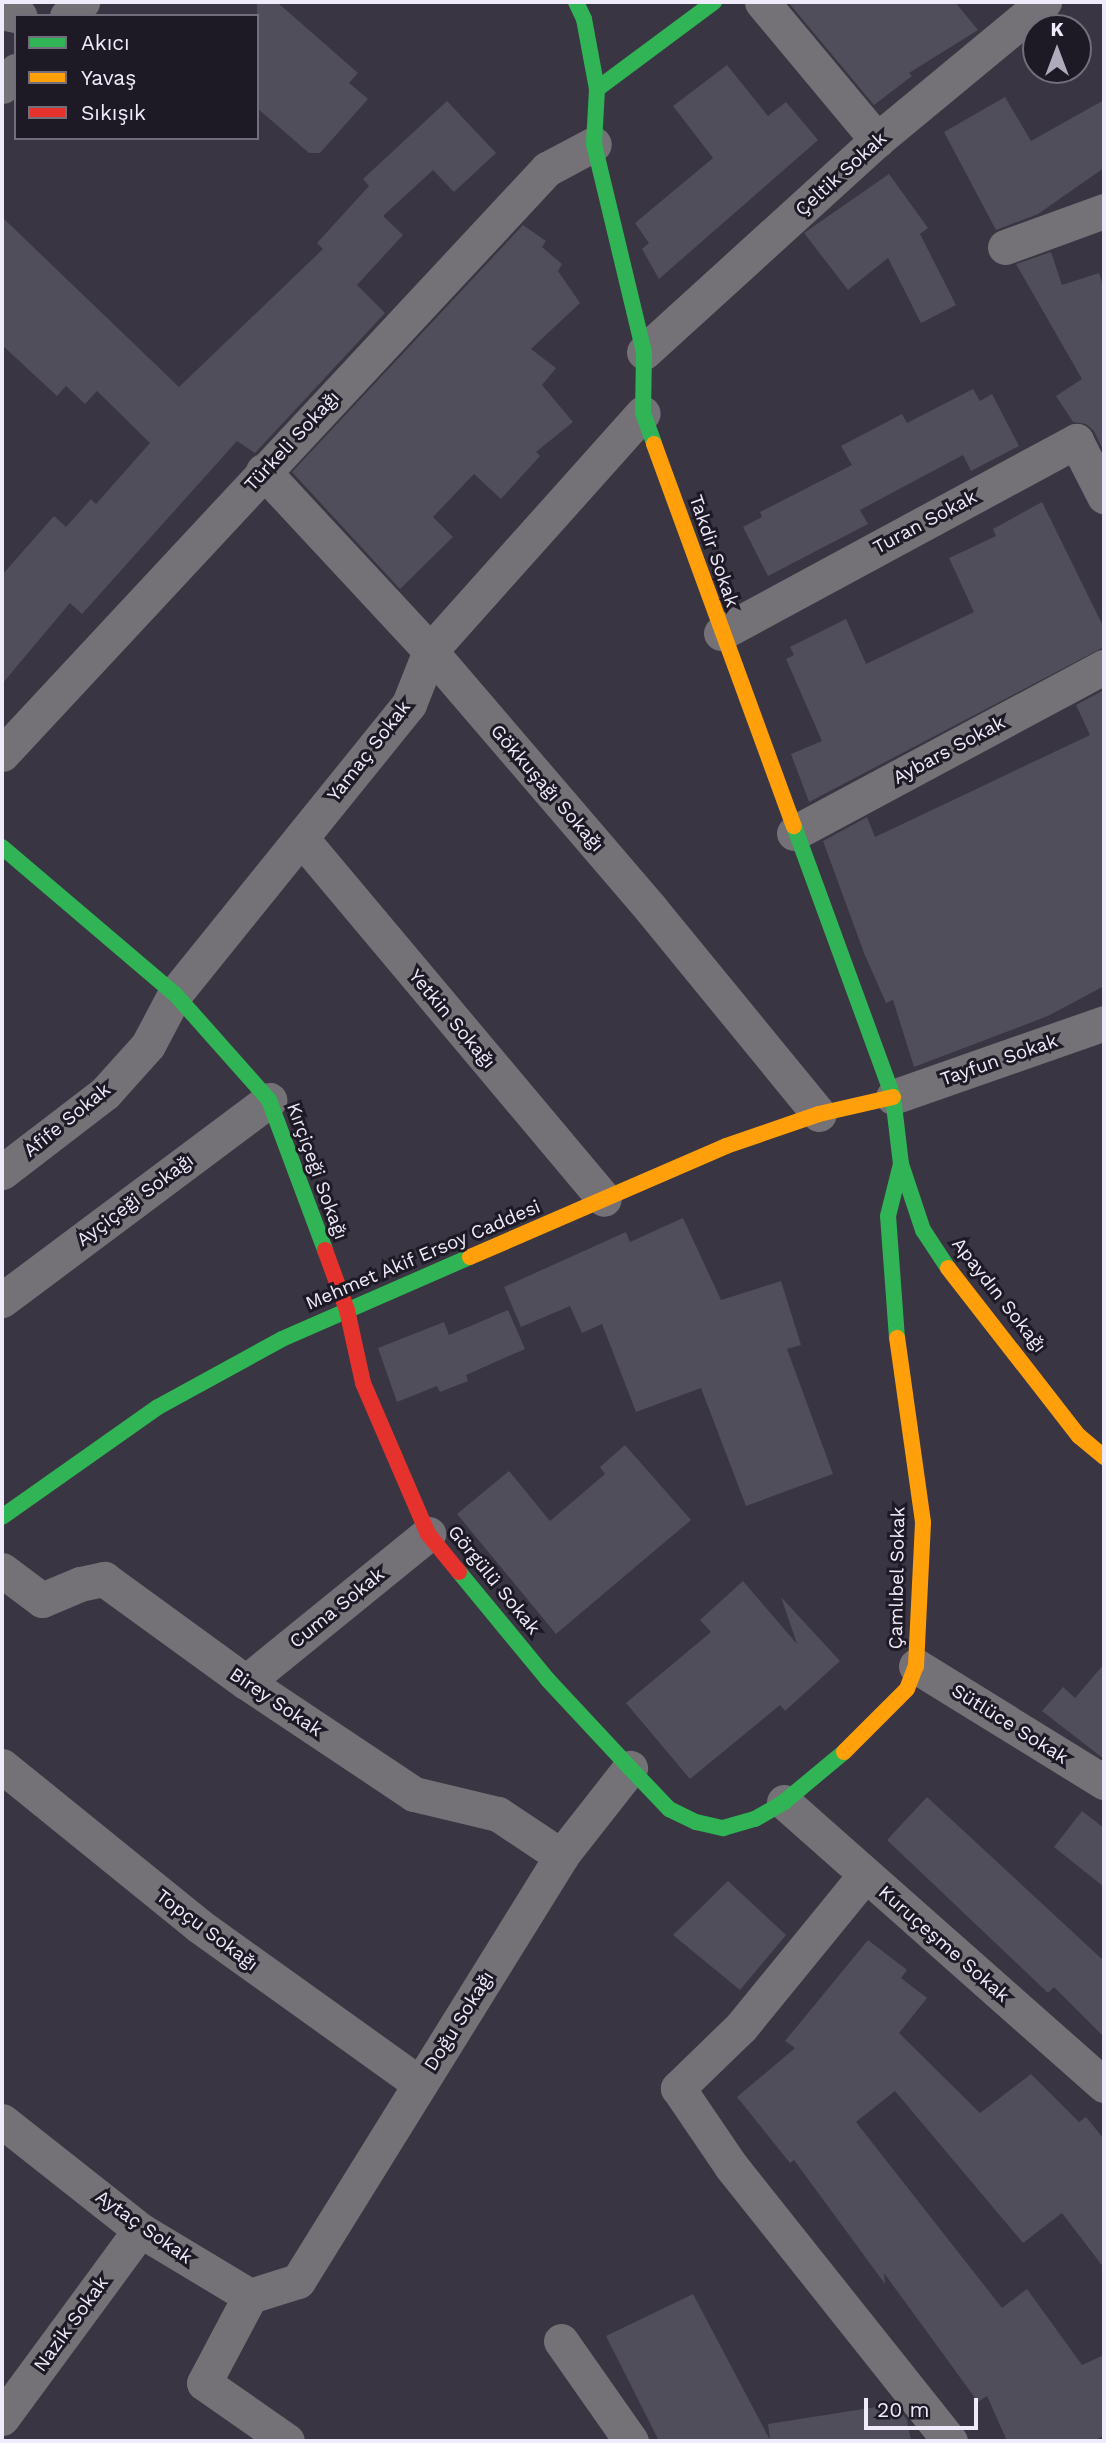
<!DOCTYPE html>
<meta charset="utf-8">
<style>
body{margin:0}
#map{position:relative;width:1106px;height:2443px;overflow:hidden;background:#393542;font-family:"Work Sans",sans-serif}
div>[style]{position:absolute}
.building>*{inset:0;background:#4f4e5a}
.street>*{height:35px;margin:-17.5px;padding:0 17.5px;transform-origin:17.5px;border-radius:17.5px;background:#747177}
.fast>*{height:16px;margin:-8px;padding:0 8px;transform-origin:8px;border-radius:8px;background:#30b455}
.slow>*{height:16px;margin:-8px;padding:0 8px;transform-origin:8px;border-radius:8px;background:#ff9f0a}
.jam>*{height:16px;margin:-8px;padding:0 8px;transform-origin:8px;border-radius:8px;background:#e5322d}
span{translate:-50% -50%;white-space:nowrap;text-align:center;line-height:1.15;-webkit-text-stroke:6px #1e1a25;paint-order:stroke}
.street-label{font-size:19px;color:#f0ebfb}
.frame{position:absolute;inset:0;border:4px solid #f0ebfb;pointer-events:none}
.legend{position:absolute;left:14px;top:14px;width:245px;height:126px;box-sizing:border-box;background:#1e1a25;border:2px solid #726e7b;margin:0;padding:9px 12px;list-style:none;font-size:21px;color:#f0ebfb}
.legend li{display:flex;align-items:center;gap:14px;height:35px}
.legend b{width:35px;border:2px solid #726e7b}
.north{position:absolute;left:1022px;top:14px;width:70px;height:70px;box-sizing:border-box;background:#1e1a25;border:2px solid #726e7b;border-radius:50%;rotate:0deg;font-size:19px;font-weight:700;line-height:28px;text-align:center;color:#f0ebfb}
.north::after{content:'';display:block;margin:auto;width:24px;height:32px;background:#b0abba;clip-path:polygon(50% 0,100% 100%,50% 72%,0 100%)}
.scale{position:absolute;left:864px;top:2398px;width:114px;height:32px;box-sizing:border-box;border:4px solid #f0ebfb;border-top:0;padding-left:9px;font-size:21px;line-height:24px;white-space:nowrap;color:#f0ebfb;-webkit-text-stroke:5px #1e1a25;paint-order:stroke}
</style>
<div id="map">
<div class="building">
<div style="clip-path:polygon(257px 2px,277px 2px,358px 73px,349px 83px,368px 99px,320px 153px,309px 153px,257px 108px)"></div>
<div style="clip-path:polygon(788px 2px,955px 2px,978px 30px,909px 73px,912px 76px,874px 105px)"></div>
<div style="clip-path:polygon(727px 65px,768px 116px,786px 102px,818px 140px,659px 279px,642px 249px,649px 243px,635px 223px,713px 158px,673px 106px)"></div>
<div style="clip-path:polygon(1005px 97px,1031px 141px,1104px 100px,1104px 168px,1038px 214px,996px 230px,944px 132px)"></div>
<div style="clip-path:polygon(447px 101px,496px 153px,454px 192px,433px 170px,383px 216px,403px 235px,357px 285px,385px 313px,255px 453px,237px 441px,82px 614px,70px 603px,2px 684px,2px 575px,54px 516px,66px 527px,91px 499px,96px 504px,150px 443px,97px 391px,85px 404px,66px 386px,57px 396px,2px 345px,2px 217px,179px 387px,323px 249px,317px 243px,369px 186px,363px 179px)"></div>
<div style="clip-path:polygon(889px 174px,928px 228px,920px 234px,956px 305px,921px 323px,888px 258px,848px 290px,804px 233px)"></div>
<div style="clip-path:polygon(523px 225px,546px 241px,542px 247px,562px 264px,558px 271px,580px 303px,531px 349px,556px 368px,542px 385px,573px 422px,536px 452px,540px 456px,501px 499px,474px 474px,433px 517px,453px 537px,400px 589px,292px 472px)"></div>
<div style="clip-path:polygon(1051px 252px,1062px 285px,1099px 273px,1104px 289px,1104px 452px,1094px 431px,1086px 424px,1073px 422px,1056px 396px,1082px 379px,1016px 264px)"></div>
<div style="clip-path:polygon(973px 389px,980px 401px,992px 394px,1019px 446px,971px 471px,963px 455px,860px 510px,868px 524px,768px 576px,743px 527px,762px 517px,760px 512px,852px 465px,841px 446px,902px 414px,907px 423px)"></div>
<div style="clip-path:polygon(1042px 502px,1104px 628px,1104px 647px,809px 802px,791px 754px,822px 741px,786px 659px,794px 655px,790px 647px,846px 619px,866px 664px,974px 612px,949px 558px,996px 536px,993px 529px)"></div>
<div style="clip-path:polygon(1104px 690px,1104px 986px,1048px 1016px,914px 1067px,893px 1000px,886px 1003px,864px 953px,823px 841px,867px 817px,875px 837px,1090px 735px,1076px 705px)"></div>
<div style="clip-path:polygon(683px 1218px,721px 1300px,781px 1281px,801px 1345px,787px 1349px,833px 1474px,746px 1506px,701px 1388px,636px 1412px,602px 1324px,582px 1333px,570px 1306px,521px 1327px,504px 1287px,626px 1232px,630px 1242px)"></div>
<div style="clip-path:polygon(508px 1310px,525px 1349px,466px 1375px,468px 1381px,440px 1392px,437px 1386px,397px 1402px,378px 1348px,444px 1322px,449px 1335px)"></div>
<div style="clip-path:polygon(625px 1445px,691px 1520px,556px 1634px,457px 1514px,509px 1471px,550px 1521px,605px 1474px,600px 1467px)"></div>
<div style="clip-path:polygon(743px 1581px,797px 1644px,781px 1597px,840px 1661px,785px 1711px,780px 1705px,690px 1779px,626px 1703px,711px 1632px,700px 1620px)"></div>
<div style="clip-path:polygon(1104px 1664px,1104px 1759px,1042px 1711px,1063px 1687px,1075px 1698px)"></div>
<div style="clip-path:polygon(927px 1797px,1104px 1961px,1104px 2037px,1054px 1987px,1048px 1993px,887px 1840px)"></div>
<div style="clip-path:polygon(1082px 1811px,1104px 1828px,1104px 1887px,1054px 1847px)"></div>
<div style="clip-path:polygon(728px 1881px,786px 1935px,740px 1990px,673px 1935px)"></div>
<div style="clip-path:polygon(868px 1940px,907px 1970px,901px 1978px,927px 1998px,899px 2033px,980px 2113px,1031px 2074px,1079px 2122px,1086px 2117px,1104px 2139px,1104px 2268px,1062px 2213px,1023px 2243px,895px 2091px,856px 2122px,1002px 2308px,1027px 2289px,1082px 2365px,1104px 2355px,1104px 2436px,1092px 2441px,1007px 2441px,987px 2396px,978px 2402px,884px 2273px,885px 2284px,794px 2160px,790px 2163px,737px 2097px,795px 2048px,785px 2041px)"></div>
<div style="clip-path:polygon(693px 2294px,770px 2440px,768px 2424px,895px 2404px,907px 2420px,911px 2441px,659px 2441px,606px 2336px)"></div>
</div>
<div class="street">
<div style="left:762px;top:2px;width:180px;rotate:50.2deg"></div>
<div style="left:2px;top:12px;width:18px;rotate:13deg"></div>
<div style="left:67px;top:16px;width:21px;rotate:-43deg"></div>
<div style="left:2px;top:86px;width:21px;rotate:-47deg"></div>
<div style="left:1005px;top:247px;width:105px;rotate:-20deg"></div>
<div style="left:644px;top:352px;width:315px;rotate:-42.3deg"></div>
<div style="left:877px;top:140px;width:217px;rotate:-39.6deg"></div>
<div style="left:263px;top:471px;width:246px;rotate:47.1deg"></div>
<div style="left:430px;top:651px;width:340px;rotate:49.4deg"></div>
<div style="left:651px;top:909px;width:265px;rotate:50.7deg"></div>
<div style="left:721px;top:633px;width:404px;rotate:-28.4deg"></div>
<div style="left:1076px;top:441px;width:62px;rotate:63deg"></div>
<div style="left:2px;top:754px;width:800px;rotate:-47.03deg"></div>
<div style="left:547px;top:169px;width:53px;rotate:-28deg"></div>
<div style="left:794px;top:833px;width:352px;rotate:-28.2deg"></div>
<div style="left:301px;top:838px;width:471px;rotate:50deg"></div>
<div style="left:893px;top:1097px;width:224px;rotate:-19.3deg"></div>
<div style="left:2px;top:1172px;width:130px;rotate:-37.5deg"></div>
<div style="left:105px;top:1093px;width:64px;rotate:-48.1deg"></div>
<div style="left:148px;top:1045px;width:58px;rotate:-62.1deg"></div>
<div style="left:175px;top:994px;width:373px;rotate:-51.1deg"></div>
<div style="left:409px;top:704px;width:57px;rotate:-68.4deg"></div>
<div style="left:430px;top:651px;width:319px;rotate:-48.2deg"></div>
<div style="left:2px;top:1300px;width:334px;rotate:-36.8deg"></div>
<div style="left:2px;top:1570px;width:50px;rotate:36.9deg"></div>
<div style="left:42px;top:1600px;width:41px;rotate:-22.8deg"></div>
<div style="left:80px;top:1584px;width:25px;rotate:-12deg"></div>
<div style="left:104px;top:1579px;width:175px;rotate:36deg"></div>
<div style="left:246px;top:1682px;width:202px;rotate:33.7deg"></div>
<div style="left:414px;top:1794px;width:86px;rotate:13.4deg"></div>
<div style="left:498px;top:1814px;width:76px;rotate:33.7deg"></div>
<div style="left:916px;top:1666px;width:221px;rotate:31.7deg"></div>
<div style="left:246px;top:1682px;width:235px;rotate:-39.1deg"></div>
<div style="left:2px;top:1766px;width:252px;rotate:39deg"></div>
<div style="left:198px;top:1925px;width:273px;rotate:35.6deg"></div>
<div style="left:784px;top:1802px;width:427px;rotate:41.5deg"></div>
<div style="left:865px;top:1875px;width:196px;rotate:129.2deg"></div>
<div style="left:741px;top:2027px;width:88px;rotate:135.9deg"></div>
<div style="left:678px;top:2088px;width:94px;rotate:55.8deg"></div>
<div style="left:731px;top:2166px;width:352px;rotate:51.5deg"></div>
<div style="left:2px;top:2121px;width:176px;rotate:38.3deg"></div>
<div style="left:140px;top:2230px;width:128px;rotate:31deg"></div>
<div style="left:250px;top:2296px;width:50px;rotate:-17.4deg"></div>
<div style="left:298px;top:2281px;width:500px;rotate:-58.2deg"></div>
<div style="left:561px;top:1856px;width:112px;rotate:-51.9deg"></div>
<div style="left:250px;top:2296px;width:98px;rotate:117.9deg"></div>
<div style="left:204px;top:2383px;width:101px;rotate:34.9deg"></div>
<div style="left:561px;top:2341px;width:122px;rotate:55deg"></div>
<div style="left:2px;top:2418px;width:233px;rotate:-53.7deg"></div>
</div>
<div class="fast">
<div style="left:576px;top:2px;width:19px;rotate:65deg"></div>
<div style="left:584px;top:19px;width:71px;rotate:79.5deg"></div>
<div style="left:597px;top:89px;width:55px;rotate:93.1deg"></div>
<div style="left:594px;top:144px;width:214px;rotate:76.5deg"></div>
<div style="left:644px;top:352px;width:61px;rotate:90.9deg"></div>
<div style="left:643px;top:413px;width:33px;rotate:70deg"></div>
<div style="left:597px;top:89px;width:146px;rotate:-36.6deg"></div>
<div style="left:794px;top:826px;width:289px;rotate:69.9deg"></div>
<div style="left:893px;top:1097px;width:67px;rotate:83.2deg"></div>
<div style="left:901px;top:1164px;width:70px;rotate:71.6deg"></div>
<div style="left:923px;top:1230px;width:45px;rotate:56.7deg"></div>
<div style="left:2px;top:847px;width:227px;rotate:40.4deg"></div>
<div style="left:175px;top:994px;width:142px;rotate:48.4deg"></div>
<div style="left:269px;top:1100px;width:160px;rotate:69.5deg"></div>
<div style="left:897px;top:1338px;width:122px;rotate:-94.2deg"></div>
<div style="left:888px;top:1216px;width:54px;rotate:-76deg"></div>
<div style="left:2px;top:1517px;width:191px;rotate:-35.2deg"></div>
<div style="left:158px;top:1407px;width:141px;rotate:-28.7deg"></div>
<div style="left:282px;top:1339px;width:205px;rotate:-23.6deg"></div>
<div style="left:459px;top:1572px;width:140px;rotate:50.5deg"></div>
<div style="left:548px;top:1680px;width:120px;rotate:47deg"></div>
<div style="left:630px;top:1768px;width:57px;rotate:46.4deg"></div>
<div style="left:669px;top:1809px;width:30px;rotate:26deg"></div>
<div style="left:696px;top:1822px;width:28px;rotate:13deg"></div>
<div style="left:723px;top:1828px;width:33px;rotate:-16deg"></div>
<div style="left:755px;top:1819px;width:34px;rotate:-30deg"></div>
<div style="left:784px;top:1802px;width:78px;rotate:-39.8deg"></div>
</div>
<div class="slow">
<div style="left:654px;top:444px;width:407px;rotate:69.9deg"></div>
<div style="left:470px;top:1257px;width:279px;rotate:-23.4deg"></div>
<div style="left:726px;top:1146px;width:98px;rotate:-19deg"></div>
<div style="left:819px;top:1114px;width:76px;rotate:-12.9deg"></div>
<div style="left:948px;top:1268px;width:213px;rotate:52.1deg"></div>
<div style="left:1079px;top:1436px;width:33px;rotate:40deg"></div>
<div style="left:844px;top:1752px;width:89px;rotate:-45deg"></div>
<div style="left:907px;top:1689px;width:25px;rotate:-69deg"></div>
<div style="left:916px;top:1666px;width:144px;rotate:-87.2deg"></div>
<div style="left:923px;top:1522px;width:186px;rotate:-98deg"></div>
</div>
<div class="jam">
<div style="left:325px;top:1250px;width:64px;rotate:69.9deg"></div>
<div style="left:347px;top:1310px;width:75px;rotate:77.6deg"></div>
<div style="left:363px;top:1383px;width:164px;rotate:66.7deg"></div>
<div style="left:428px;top:1534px;width:49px;rotate:50.8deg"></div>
</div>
<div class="street-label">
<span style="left:841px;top:174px;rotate:-42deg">Çeltik Sokak</span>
<span style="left:292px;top:441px;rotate:-47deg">Türkeli Sokağı</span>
<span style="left:925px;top:522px;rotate:-28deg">Turan Sokak</span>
<span style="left:714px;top:551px;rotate:71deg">Takdir Sokak</span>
<span style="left:949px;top:750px;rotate:-28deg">Aybars Sokak</span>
<span style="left:369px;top:751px;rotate:-52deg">Yamaç Sokak</span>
<span style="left:547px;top:788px;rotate:49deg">Gökkuşağı Sokağı</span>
<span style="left:452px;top:1019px;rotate:50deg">Yetkin Sokağı</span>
<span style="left:999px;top:1060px;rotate:-19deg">Tayfun Sokak</span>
<span style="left:67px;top:1120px;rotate:-39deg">Afife Sokak</span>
<span style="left:317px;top:1171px;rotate:70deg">Kırçiçeği Sokağı</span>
<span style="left:135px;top:1200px;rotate:-37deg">Ayçiçeği Sokağı</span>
<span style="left:423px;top:1255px;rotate:-23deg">Mehmet Akif Ersoy Caddesi</span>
<span style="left:999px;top:1295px;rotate:52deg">Apaydın Sokağı</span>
<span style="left:897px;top:1578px;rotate:-89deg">Çamlıbel Sokak</span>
<span style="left:494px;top:1580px;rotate:51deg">Görgülü Sokak</span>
<span style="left:337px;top:1608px;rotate:-39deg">Cuma Sokak</span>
<span style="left:276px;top:1702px;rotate:34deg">Birey Sokak</span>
<span style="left:1010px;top:1724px;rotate:32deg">Sütlüce Sokak</span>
<span style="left:207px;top:1930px;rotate:37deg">Topçu Sokağı</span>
<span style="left:944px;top:1944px;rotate:41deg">Kuruçeşme Sokak</span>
<span style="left:459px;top:2021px;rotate:-58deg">Doğu Sokağı</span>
<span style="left:144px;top:2227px;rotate:35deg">Aytaç Sokak</span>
<span style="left:71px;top:2324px;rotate:-54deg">Nazik Sokak</span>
</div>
<div class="frame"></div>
<ul class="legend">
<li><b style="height:9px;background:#30b455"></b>Akıcı</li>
<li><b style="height:9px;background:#ff9f0a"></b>Yavaş</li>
<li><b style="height:9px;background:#e5322d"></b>Sıkışık</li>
</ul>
<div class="north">K</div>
<div class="scale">20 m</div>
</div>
